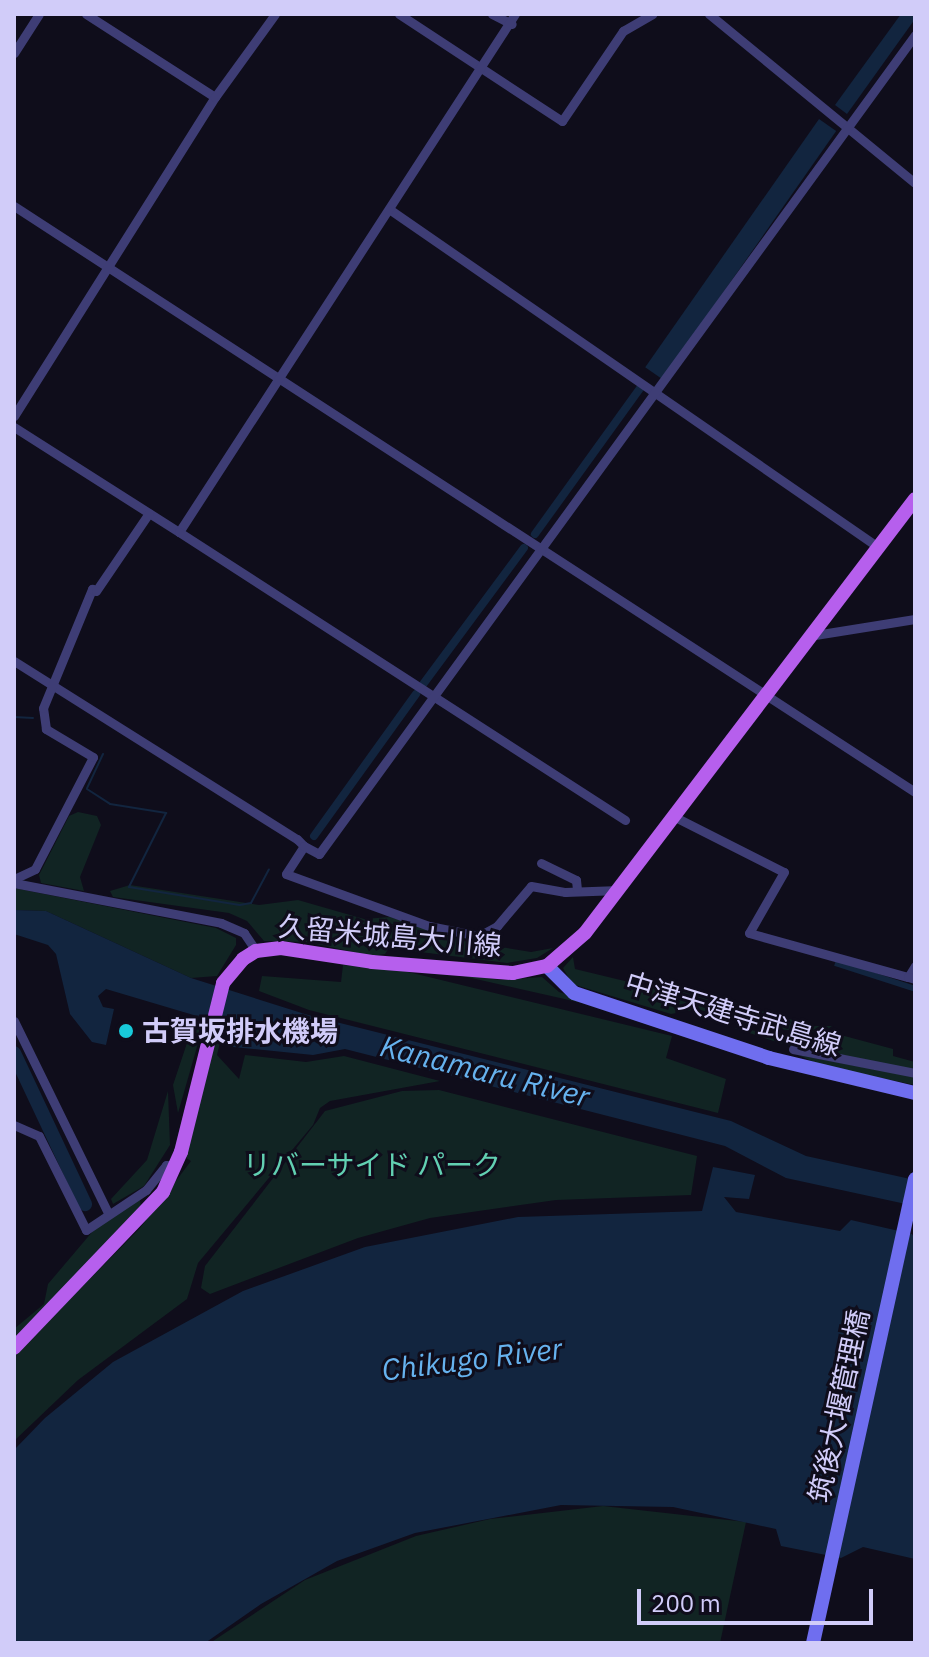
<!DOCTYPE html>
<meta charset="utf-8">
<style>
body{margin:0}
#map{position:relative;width:929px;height:1657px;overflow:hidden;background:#0f0d1b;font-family:"IBM Plex Sans","Noto Sans JP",sans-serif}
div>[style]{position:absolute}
.green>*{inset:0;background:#112423}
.water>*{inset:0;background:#12253f;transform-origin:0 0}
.stream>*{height:2px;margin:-1px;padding:0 1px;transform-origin:1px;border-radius:1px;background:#12253f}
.canal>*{height:8px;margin:-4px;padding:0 4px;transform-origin:4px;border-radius:4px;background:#12253f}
.river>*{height:14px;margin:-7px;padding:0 7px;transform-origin:7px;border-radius:7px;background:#12253f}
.street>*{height:9px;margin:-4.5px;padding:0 4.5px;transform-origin:4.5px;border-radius:4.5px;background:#3e3d75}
.secondary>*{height:14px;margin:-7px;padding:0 7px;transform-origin:7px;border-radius:7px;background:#6f6eef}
.primary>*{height:14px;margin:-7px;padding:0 7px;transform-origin:7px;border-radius:7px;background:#b65fed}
.dots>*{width:22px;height:22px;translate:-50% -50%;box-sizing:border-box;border:4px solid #0f0d1b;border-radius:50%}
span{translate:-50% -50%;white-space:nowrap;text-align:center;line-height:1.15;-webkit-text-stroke:6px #0f0d1b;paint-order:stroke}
.street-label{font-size:28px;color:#d1ccf9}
.poi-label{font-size:28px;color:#d1ccf9;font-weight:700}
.left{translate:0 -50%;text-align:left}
.park-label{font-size:28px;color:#62d0b2}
.water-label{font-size:30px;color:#66b2ee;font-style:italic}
.frame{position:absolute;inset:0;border:16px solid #d1ccf9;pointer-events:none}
.scale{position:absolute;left:637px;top:1589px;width:236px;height:36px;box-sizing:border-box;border:4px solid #d1ccf9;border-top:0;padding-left:10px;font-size:24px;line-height:28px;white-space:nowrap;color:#d1ccf9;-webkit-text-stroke:6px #0f0d1b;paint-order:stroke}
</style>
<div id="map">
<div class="green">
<div style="clip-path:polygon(78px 812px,97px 816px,101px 825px,80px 877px,84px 891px,41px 883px,39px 875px,69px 816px)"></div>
<div style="clip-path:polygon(130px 885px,259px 905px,298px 900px,364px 919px,390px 917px,464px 941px,531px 952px,553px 948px,537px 958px,507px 963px,389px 948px,385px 954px,372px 956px,307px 942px,264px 941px,247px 921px,229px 913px,113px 897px,110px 891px)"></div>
<div style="clip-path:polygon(14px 888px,216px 928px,236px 938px,236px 945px,217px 976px,191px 978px,46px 911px,14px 910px)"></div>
<div style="clip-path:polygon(573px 957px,575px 969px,662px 990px,667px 983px,813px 1026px,832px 1026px,822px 1033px,765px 1028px,697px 1009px,671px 1014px,572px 984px,563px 968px)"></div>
<div style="clip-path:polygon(343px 965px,404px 971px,672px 1036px,666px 1058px,726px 1079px,718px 1113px,309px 1010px,259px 991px,262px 976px,341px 982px)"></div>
<div style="clip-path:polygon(445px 972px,501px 980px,542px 977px,559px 992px,622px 1012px)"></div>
<div style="clip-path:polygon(194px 1022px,203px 1026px,178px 1113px,173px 1085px)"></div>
<div style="clip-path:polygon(216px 1028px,223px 1030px,217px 1055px,239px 1079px,245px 1055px,306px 1062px,344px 1056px,440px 1081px,330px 1101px,320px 1108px,313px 1125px,198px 1263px,187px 1299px,78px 1380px,14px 1441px,14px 1356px,140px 1228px,191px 1161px,186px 1158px)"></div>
<div style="clip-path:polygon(734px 1028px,825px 1040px,837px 1034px,893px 1049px,893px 1056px,915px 1062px,915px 1070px,786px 1045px)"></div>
<div style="clip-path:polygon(798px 1055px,915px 1077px,915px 1085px,823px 1066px)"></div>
<div style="clip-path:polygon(439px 1090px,697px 1156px,691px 1195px,556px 1200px,430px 1218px,358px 1238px,210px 1294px,201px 1288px,205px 1266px,325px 1111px,402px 1091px)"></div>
<div style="clip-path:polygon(168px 1091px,170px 1145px,144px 1186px,113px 1204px,111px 1199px,147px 1160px)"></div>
<div style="clip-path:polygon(140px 1199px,141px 1209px,14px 1341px,14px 1329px,44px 1304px,48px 1284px,104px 1218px)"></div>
<div style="clip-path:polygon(603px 1506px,746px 1522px,720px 1643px,210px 1643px,305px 1580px,416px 1536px,490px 1519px)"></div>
</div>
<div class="water">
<div style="clip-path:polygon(901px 14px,915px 14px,915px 19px,847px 114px,835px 105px)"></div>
<div style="left:819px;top:119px;width:21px;height:303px;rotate:35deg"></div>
<div style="clip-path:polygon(14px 910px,46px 911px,191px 978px,308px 1015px,731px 1121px,806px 1156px,915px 1180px,915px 1206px,786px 1178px,725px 1146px,345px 1049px,313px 1055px,233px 1047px,234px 1040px,247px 1040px,244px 1030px,106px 989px,98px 996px,103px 1007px,114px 1009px,106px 1045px,92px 1042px,70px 1014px,56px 954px,48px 945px,14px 934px)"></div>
<div style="left:836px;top:960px;width:83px;height:6px;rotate:18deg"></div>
<div style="clip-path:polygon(713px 1167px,755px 1175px,749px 1199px,724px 1197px,736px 1212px,840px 1231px,851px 1220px,912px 1234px,915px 1239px,915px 1559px,863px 1547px,841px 1558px,781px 1546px,776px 1529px,673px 1507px,561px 1505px,415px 1533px,337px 1561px,261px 1604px,205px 1643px,14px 1643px,14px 1450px,45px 1418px,113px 1362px,243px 1291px,365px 1247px,518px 1217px,702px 1211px)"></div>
</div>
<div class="stream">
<div style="left:14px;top:717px;width:19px;rotate:3deg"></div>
<div style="left:103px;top:754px;width:38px;rotate:115deg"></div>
<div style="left:87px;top:789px;width:27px;rotate:33deg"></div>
<div style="left:110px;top:804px;width:57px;rotate:9.1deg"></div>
<div style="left:166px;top:813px;width:83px;rotate:116.6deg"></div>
<div style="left:129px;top:887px;width:112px;rotate:9.2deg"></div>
<div style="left:240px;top:905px;width:11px;rotate:-10deg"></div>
<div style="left:251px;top:903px;width:38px;rotate:-62deg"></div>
</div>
<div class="canal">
<div style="left:535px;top:534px;width:181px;rotate:-54.2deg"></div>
<div style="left:424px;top:683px;width:168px;rotate:-53.5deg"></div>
<div style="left:314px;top:836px;width:175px;rotate:-54.3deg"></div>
</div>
<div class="river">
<div style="left:14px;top:1053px;width:167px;rotate:64.8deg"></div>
</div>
<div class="street">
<div style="left:86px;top:14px;width:153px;rotate:32.8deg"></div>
<div style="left:399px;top:14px;width:195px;rotate:33.3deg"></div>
<div style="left:562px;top:121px;width:109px;rotate:-55.9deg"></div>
<div style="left:623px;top:31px;width:34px;rotate:-30deg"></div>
<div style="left:492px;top:14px;width:22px;rotate:27deg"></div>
<div style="left:709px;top:14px;width:266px;rotate:39.4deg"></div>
<div style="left:14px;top:53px;width:46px;rotate:-57.3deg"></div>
<div style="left:14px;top:206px;width:1075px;rotate:33.04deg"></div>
<div style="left:389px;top:209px;width:594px;rotate:34.65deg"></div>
<div style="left:14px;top:416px;width:377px;rotate:-57.8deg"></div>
<div style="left:215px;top:97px;width:102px;rotate:-54.1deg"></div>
<div style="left:14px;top:427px;width:196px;rotate:32.5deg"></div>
<div style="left:179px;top:532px;width:617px;rotate:-57.03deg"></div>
<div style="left:179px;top:532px;width:531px;rotate:32.85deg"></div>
<div style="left:815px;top:635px;width:101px;rotate:-9.1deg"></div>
<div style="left:14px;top:661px;width:334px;rotate:32.2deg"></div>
<div style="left:297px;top:839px;width:10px;rotate:45deg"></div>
<div style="left:304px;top:846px;width:33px;rotate:123deg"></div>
<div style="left:286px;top:874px;width:152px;rotate:20deg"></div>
<div style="left:429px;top:926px;width:51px;rotate:11.3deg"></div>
<div style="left:479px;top:936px;width:21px;rotate:-29deg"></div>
<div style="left:497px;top:926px;width:52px;rotate:-49.6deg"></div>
<div style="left:531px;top:886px;width:35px;rotate:10deg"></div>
<div style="left:565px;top:892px;width:54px;rotate:-2.1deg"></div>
<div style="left:673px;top:816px;width:124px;rotate:26.8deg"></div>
<div style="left:784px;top:872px;width:70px;rotate:119.8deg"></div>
<div style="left:749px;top:933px;width:165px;rotate:15.5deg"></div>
<div style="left:304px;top:846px;width:17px;rotate:28deg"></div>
<div style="left:319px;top:854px;width:1013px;rotate:-53.96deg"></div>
<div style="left:541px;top:863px;width:39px;rotate:26deg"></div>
<div style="left:576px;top:880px;width:9px;rotate:84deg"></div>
<div style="left:14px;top:879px;width:23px;rotate:-25deg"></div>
<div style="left:35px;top:869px;width:126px;rotate:-62.6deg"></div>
<div style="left:93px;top:757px;width:55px;rotate:-149.2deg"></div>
<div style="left:46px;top:729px;width:21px;rotate:-98deg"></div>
<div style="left:43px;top:708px;width:129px;rotate:-67.6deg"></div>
<div style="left:92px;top:589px;width:4px;rotate:27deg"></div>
<div style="left:96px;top:591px;width:94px;rotate:-55.8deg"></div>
<div style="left:14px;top:883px;width:211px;rotate:10.9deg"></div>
<div style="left:221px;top:923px;width:25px;rotate:23deg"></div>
<div style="left:244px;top:933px;width:22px;rotate:56deg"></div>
<div style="left:915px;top:966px;width:13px;rotate:122deg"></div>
<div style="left:908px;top:977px;width:7px;rotate:16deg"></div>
<div style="left:14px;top:1021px;width:212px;rotate:63.9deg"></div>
<div style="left:793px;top:1049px;width:124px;rotate:11.1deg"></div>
<div style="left:14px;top:1125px;width:27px;rotate:24deg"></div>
<div style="left:39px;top:1136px;width:105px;rotate:63.4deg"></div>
<div style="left:86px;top:1230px;width:72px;rotate:-33.7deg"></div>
<div style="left:146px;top:1190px;width:32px;rotate:-51deg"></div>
<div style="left:166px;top:1165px;width:10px;rotate:6deg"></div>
</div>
<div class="secondary">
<div style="left:547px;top:966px;width:38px;rotate:45deg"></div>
<div style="left:574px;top:993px;width:206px;rotate:18.4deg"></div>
<div style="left:769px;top:1058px;width:150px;rotate:13.5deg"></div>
<div style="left:813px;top:1643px;width:475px;rotate:-77.6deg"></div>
</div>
<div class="primary">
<div style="left:14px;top:1348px;width:216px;rotate:-46.3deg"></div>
<div style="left:163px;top:1192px;width:44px;rotate:-65.8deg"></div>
<div style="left:181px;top:1152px;width:174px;rotate:-76deg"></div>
<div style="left:223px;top:983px;width:31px;rotate:-50deg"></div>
<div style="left:243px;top:959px;width:15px;rotate:-32deg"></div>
<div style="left:256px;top:951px;width:25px;rotate:-7deg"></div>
<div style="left:281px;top:948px;width:92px;rotate:8.7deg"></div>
<div style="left:372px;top:962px;width:141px;rotate:4.5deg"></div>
<div style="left:513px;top:973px;width:35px;rotate:-12deg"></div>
<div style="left:547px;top:966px;width:50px;rotate:-41deg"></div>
<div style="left:585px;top:933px;width:545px;rotate:-52.75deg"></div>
</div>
<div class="dots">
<div style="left:126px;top:1031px;background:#18cada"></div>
</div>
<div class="street-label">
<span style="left:390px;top:936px;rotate:5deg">久留米城島大川線</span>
<span style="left:733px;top:1014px;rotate:17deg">中津天建寺武島線</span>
<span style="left:839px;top:1406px;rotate:-78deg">筑後大堰管理橋</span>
</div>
<div class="poi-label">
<span class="left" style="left:142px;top:1031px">古賀坂排水機場</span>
</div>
<div class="park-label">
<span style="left:372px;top:1165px">リバーサイド パーク</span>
</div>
<div class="water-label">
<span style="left:485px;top:1071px;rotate:14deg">Kanamaru River</span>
<span style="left:472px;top:1359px;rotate:-7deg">Chikugo River</span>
</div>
<div class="frame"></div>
<div class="scale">200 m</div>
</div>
